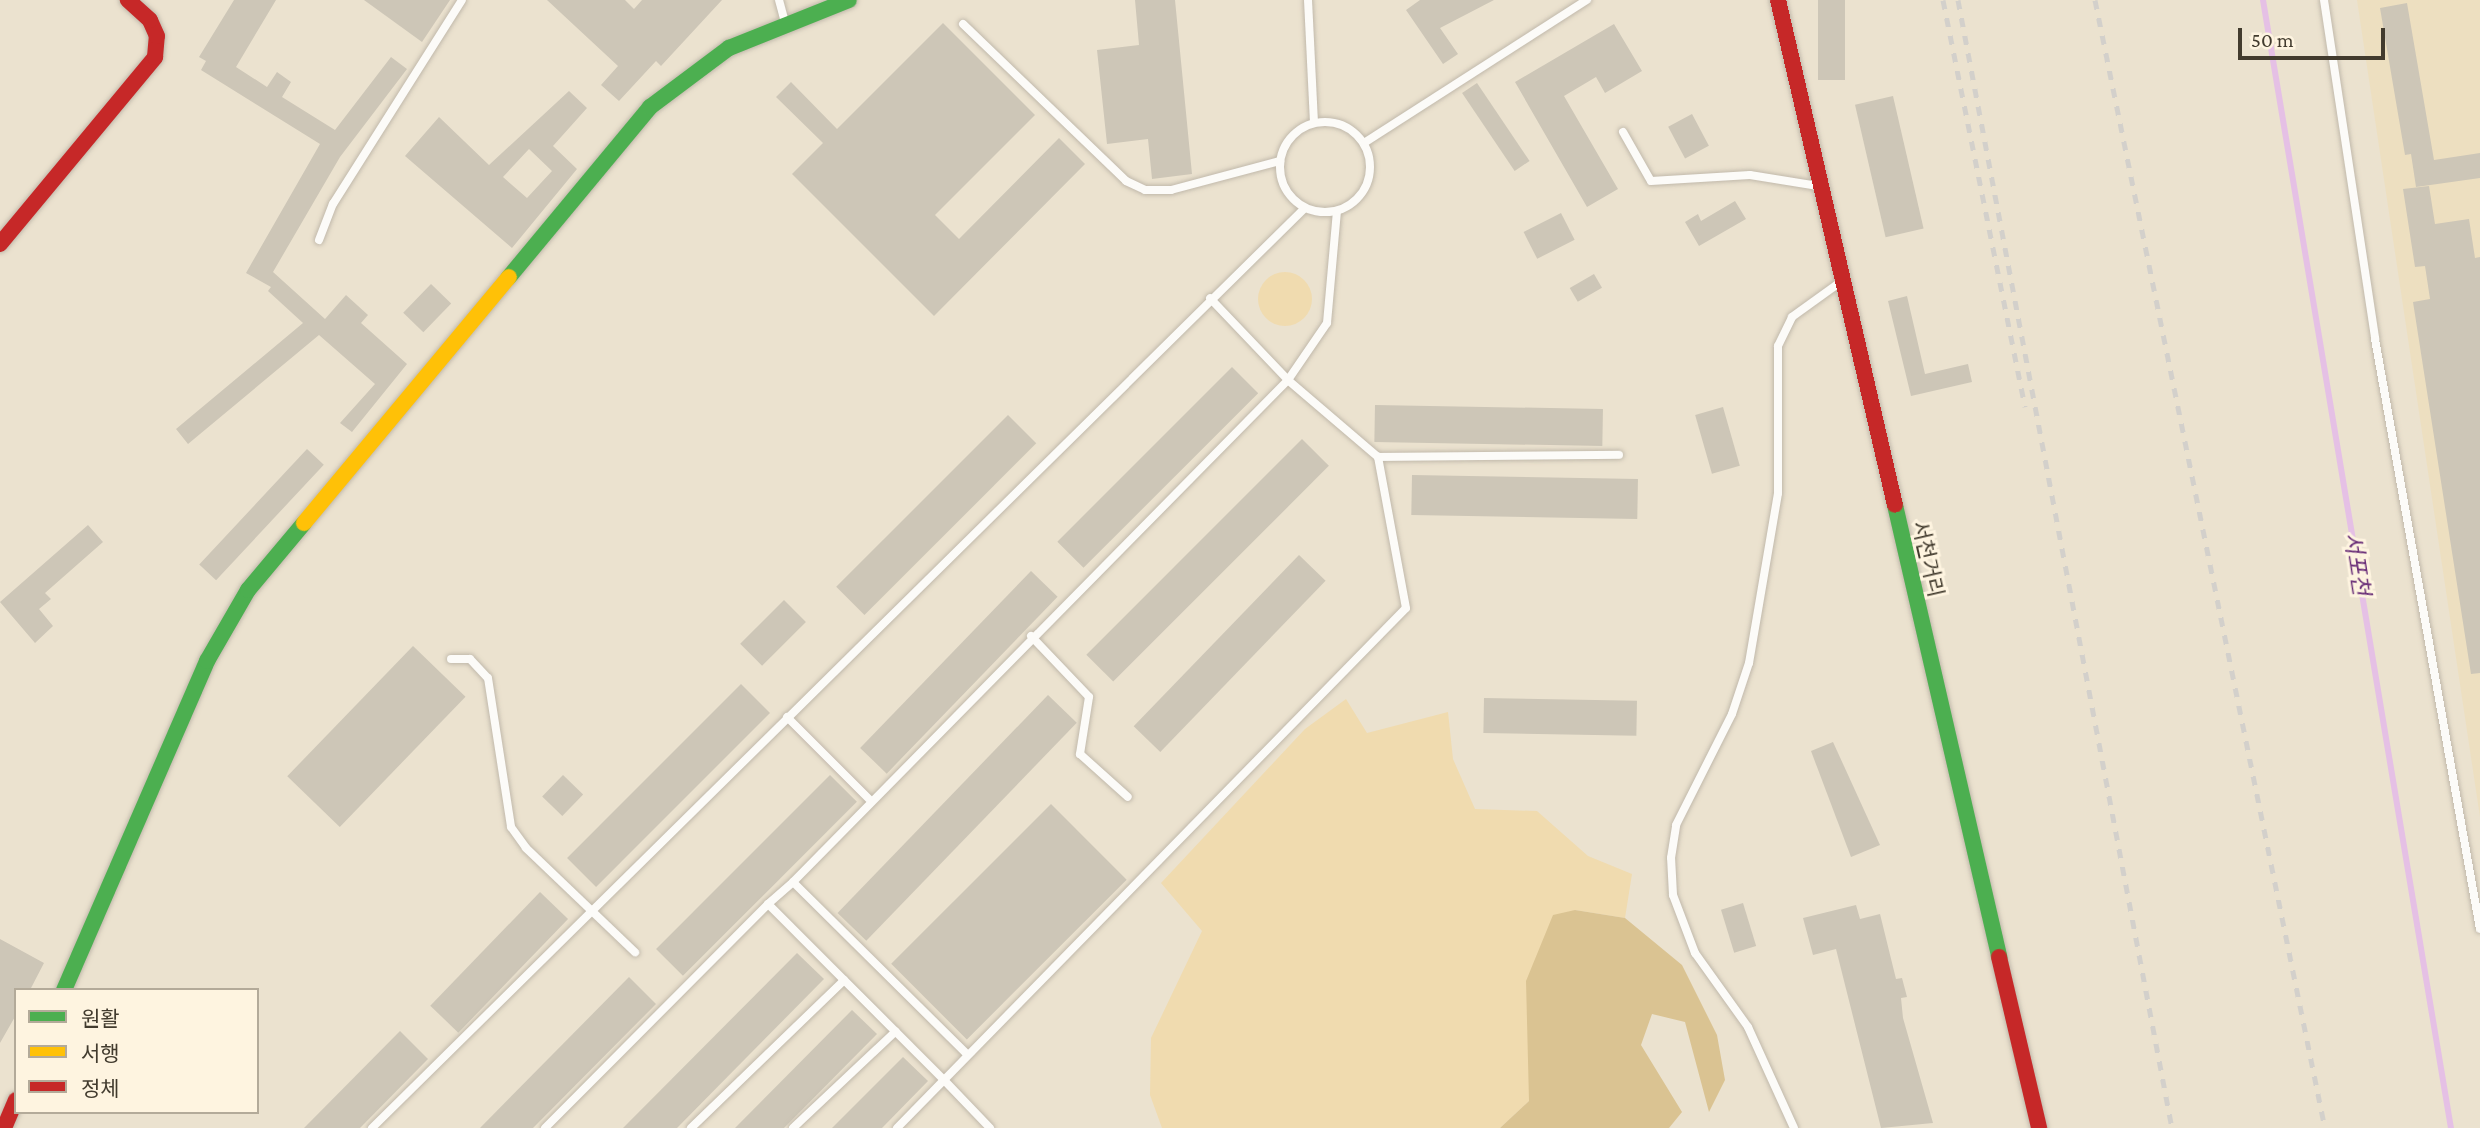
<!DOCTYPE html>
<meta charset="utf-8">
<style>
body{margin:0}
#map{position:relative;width:2480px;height:1128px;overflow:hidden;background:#ebe2cf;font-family:"Crimson Pro","Noto Sans KR",serif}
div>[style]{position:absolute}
.built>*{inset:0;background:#eddfc0}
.green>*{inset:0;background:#f0dbaf}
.round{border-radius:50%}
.forest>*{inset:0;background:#dac392}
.stream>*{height:6px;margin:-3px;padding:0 3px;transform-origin:3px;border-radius:3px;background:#e5c0e5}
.building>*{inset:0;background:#cdc6b7;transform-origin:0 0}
.roads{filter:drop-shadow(0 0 2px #c1b9ab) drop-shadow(0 0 2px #c1b9ab)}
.lane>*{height:8px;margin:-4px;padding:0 4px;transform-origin:4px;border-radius:4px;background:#fcfbf8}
.lane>.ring{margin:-4px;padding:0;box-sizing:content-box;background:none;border:8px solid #fcfbf8;border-radius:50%}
.fast>*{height:16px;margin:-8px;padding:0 8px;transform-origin:8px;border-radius:8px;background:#4caf50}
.slow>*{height:16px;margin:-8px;padding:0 8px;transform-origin:8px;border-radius:8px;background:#ffc107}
.jam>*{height:16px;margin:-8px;padding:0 8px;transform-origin:8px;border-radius:8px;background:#c62828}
.rail>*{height:5px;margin-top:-2.5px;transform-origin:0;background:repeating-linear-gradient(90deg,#d3d0cb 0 9px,transparent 0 18px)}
span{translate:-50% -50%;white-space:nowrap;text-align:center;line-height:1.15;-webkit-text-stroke:6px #fef4e0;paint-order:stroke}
.street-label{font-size:21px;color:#423b2e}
.water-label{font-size:23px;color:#6a2f78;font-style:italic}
.legend{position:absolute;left:14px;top:988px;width:245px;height:126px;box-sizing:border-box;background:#fef4e0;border:2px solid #b3aa99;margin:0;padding:9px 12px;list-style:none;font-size:21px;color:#423b2e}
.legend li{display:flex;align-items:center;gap:14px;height:35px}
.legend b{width:35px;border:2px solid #b3aa99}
.scale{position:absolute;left:2238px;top:28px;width:147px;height:32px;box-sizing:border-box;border:4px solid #423b2e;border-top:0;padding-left:9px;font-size:21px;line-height:24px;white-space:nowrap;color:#423b2e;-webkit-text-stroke:5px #fef4e0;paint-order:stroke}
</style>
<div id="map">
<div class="built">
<div style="clip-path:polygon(2357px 0,2480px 0,2480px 817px)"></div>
</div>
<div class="green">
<div class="round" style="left:1258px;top:272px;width:54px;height:54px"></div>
<div style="clip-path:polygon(1346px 699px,1367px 733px,1448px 712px,1453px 759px,1475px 809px,1537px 811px,1588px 856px,1632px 874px,1625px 918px,1575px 910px,1531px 1046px,1529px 1101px,1500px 1128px,1162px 1128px,1150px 1095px,1151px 1038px,1202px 931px,1161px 883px,1305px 729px)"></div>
</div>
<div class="forest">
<div style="clip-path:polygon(1575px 910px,1625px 918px,1682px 965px,1717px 1035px,1725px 1080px,1709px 1112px,1685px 1022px,1652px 1014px,1641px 1045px,1682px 1112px,1669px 1128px,1500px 1128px,1529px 1101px,1526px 981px,1553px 915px)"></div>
</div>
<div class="stream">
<div style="left:2263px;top:0;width:1144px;rotate:80.54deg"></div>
</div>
<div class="building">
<div style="clip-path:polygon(234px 0,276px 0,236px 67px,267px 87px,277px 72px,291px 82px,282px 97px,335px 130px,391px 57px,407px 69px,340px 157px,273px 272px,325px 319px,346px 295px,368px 315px,361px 323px,407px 364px,352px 432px,340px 423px,375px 384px,319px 335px,188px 444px,176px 429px,303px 323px,268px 291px,271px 287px,246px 273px,320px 144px,201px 70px,206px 61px,199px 57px)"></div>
<div style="clip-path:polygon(364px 0,450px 0,422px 42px)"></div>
<div style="clip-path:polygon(547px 0,625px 0,634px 9px,642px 0,722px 0,661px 66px,656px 61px,619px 101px,601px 85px,618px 66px)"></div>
<div style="clip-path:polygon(1135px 0,1175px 0,1192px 174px,1152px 179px,1148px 139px,1107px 144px,1097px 50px,1139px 45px)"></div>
<div style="clip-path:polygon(1420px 0,1494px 0,1440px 28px,1458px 54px,1443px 64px,1406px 10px)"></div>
<div style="left:1818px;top:0;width:27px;height:80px"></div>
<div style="clip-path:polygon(2407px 3px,2434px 160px,2480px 153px,2480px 178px,2416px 187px,2411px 154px,2405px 155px,2380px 8px)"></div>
<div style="clip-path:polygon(943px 23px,1035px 115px,935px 215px,959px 239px,1059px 138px,1085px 164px,934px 316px,792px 174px,823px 143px,776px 97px,791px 82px,837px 129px)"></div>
<div style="clip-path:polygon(1614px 24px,1642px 71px,1605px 93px,1596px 77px,1564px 96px,1618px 189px,1587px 207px,1515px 82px)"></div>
<div style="left:1477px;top:83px;width:94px;height:18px;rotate:56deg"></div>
<div style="clip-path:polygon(evenodd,569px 91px,587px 108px,553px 146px,577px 169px,512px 248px,405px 156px,439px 117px,489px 165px,569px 91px,529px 149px,552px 171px,527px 198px,503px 177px,529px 149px)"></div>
<div style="left:1893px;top:96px;width:136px;height:39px;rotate:77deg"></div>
<div style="left:1692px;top:114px;width:36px;height:27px;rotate:62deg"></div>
<div style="clip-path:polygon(2429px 186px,2435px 224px,2469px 219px,2475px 258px,2480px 257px,2480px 673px,2471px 674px,2413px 302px,2430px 299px,2425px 266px,2415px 267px,2403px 189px)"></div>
<div style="clip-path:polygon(1735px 201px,1746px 219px,1699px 246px,1685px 222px,1698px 214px,1701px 221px)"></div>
<div style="left:1561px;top:213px;width:30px;height:42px;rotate:63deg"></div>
<div style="left:1594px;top:274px;width:16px;height:28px;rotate:60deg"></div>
<div style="left:431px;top:284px;width:28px;height:40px;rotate:44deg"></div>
<div style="clip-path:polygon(1907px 296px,1925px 374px,1968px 364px,1972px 382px,1911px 396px,1888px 301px)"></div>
<div style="left:1232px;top:367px;width:37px;height:247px;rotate:45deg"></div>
<div style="left:1375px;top:405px;width:228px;height:37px;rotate:1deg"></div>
<div style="left:1723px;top:407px;width:61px;height:29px;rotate:74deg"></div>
<div style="left:1008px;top:415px;width:40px;height:243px;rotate:45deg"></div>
<div style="left:1302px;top:439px;width:38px;height:305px;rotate:45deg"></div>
<div style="left:307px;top:449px;width:23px;height:158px;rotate:43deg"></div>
<div style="left:1412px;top:475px;width:226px;height:40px;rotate:1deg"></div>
<div style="clip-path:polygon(88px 525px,103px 542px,45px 593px,51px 599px,39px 609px,53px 626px,35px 643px,0 602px)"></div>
<div style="left:1299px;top:555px;width:37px;height:238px;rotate:44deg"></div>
<div style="left:1031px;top:571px;width:37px;height:246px;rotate:44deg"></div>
<div style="left:784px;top:600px;width:31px;height:62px;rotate:45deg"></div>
<div style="left:413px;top:646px;width:73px;height:181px;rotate:44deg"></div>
<div style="left:741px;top:684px;width:41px;height:246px;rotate:45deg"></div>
<div style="left:1048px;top:695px;width:40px;height:303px;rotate:44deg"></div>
<div style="left:1484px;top:698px;width:153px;height:35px;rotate:1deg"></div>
<div style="clip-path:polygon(1833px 742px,1880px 845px,1851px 857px,1811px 751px)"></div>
<div style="left:563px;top:775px;width:28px;height:30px;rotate:44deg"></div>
<div style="left:830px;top:775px;width:38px;height:246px;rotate:45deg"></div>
<div style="left:1051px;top:804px;width:107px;height:226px;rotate:45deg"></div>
<div style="left:540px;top:892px;width:39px;height:158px;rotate:44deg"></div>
<div style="left:1743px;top:903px;width:45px;height:23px;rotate:73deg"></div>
<div style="clip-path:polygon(1856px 905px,1860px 919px,1880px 914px,1896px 979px,1902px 978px,1907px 997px,1901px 998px,1903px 1018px,1933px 1123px,1881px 1128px,1836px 949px,1813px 955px,1803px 918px)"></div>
<div style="clip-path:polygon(0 939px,44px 963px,30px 990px,16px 990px,16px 1015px,0 1043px)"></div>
<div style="clip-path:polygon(797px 953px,824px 979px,677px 1128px,623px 1128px)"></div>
<div style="clip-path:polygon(629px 977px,656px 1004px,533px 1128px,480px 1128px)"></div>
<div style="clip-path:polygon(852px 1010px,877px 1034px,784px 1128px,735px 1128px)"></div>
<div style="clip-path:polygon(400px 1031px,428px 1059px,360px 1128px,304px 1128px)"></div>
<div style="clip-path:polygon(903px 1057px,928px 1081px,882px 1128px,832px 1128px)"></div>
</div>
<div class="roads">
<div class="lane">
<div style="left:779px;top:0;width:24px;rotate:75deg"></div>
<div style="left:1308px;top:0;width:123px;rotate:87.2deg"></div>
<div style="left:2324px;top:0;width:343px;rotate:81.4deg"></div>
<div style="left:2375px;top:339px;width:599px;rotate:79.91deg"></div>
<div style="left:963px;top:24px;width:226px;rotate:43.9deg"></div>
<div style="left:1126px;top:181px;width:21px;rotate:25deg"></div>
<div style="left:1145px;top:190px;width:26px"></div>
<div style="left:1171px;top:190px;width:113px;rotate:-14.9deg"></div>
<div class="ring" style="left:1280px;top:122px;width:82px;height:82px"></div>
<div style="left:1623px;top:132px;width:56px;rotate:60.3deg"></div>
<div style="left:1651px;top:181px;width:99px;rotate:-3.5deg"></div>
<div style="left:1750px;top:175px;width:69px;rotate:9.2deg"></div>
<div style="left:1364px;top:143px;width:265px;rotate:-32.7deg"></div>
<div style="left:319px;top:240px;width:39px;rotate:-69deg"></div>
<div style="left:333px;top:204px;width:241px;rotate:-57.7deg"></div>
<div style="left:1378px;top:457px;width:241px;rotate:-0.5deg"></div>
<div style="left:1031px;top:636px;width:84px;rotate:46.4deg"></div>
<div style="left:1089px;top:697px;width:58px;rotate:99deg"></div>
<div style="left:1080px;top:754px;width:64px;rotate:41.9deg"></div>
<div style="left:451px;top:659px;width:19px"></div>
<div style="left:470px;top:659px;width:26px;rotate:47deg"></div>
<div style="left:488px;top:678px;width:151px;rotate:81.2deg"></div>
<div style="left:511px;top:827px;width:26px;rotate:54deg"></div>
<div style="left:526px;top:848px;width:151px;rotate:43.7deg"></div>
<div style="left:787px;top:717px;width:116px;rotate:45deg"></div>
<div style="left:793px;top:882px;width:705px;rotate:-45.4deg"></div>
<div style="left:1288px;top:380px;width:113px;rotate:-133.6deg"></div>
<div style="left:372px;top:1128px;width:1310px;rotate:-44.6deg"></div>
<div style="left:545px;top:1128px;width:316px;rotate:-45.1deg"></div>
<div style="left:691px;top:1128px;width:213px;rotate:-44deg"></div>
<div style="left:793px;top:1128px;width:141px;rotate:-43.3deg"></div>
<div style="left:897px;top:1128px;width:67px;rotate:-45.6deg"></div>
<div style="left:944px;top:1080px;width:249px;rotate:-135deg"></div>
<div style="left:768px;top:904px;width:33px;rotate:-41deg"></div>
<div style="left:793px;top:882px;width:243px;rotate:44.7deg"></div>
<div style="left:990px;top:1128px;width:66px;rotate:-133.8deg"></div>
<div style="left:944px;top:1080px;width:660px;rotate:-45.61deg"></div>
<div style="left:1406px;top:608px;width:154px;rotate:-100.5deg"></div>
<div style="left:1378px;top:457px;width:118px;rotate:-139.5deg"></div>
<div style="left:1288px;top:380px;width:69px;rotate:-55.6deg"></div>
<div style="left:1327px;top:323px;width:111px;rotate:-84.9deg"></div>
<div style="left:1794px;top:1128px;width:111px;rotate:-114.5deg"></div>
<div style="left:1748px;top:1027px;width:91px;rotate:-125.6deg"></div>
<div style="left:1695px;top:953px;width:62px;rotate:-110.8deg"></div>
<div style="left:1673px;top:895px;width:37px;rotate:-93deg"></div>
<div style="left:1671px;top:858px;width:33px;rotate:-81deg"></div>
<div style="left:1676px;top:825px;width:124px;rotate:-63.2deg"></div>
<div style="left:1732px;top:714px;width:54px;rotate:-71.6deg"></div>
<div style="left:1749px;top:663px;width:172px;rotate:-80.3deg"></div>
<div style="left:1778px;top:493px;width:147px;rotate:-90deg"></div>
<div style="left:1778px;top:346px;width:32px;rotate:-64deg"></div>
<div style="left:1792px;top:317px;width:58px;rotate:-35.9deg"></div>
</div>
<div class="fast">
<div style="left:509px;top:277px;width:221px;rotate:-50.3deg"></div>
<div style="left:650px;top:107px;width:99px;rotate:-36.8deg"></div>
<div style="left:729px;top:48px;width:129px;rotate:-21.8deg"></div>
<div style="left:1895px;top:505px;width:464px;rotate:77deg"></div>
<div style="left:64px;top:990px;width:359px;rotate:-66.5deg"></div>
<div style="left:207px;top:661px;width:82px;rotate:-60deg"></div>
<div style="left:248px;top:590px;width:87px;rotate:-50.1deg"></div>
</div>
<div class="slow">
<div style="left:304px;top:523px;width:320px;rotate:-50.2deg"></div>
</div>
<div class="jam">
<div style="left:1778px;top:0;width:518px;rotate:76.96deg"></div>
<div style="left:0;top:244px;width:243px;rotate:-50.3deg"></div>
<div style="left:155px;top:57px;width:21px;rotate:-85deg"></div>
<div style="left:157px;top:36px;width:17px;rotate:-114deg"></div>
<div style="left:150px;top:20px;width:30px;rotate:-138deg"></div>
<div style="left:1999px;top:957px;width:176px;rotate:76.8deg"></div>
<div style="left:4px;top:1128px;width:30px;rotate:-67deg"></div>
</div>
</div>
<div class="rail">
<div style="left:1943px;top:0;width:415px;rotate:78.6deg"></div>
<div style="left:1958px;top:0;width:1148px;rotate:79.26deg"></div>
<div style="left:2095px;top:0;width:1151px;rotate:78.48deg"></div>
</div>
<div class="street-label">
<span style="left:1928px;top:559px;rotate:77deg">서천거리</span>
</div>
<div class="water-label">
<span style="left:2357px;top:564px;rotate:81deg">서포천</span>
</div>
<ul class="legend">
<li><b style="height:9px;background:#4caf50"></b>원활</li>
<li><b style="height:9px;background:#ffc107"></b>서행</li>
<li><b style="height:9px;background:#c62828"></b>정체</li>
</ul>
<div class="scale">50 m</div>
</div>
